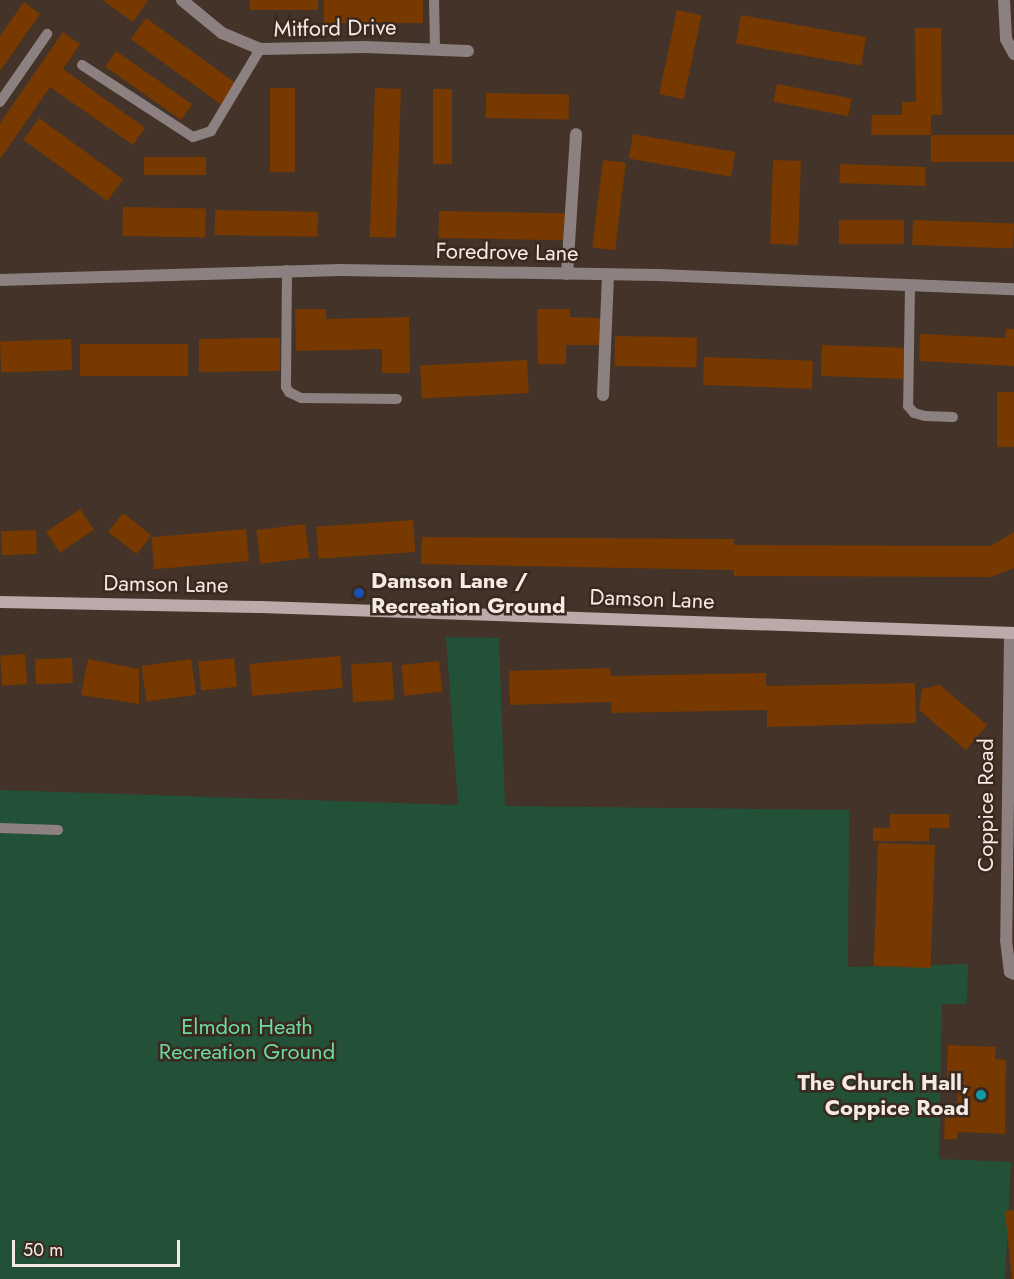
<!DOCTYPE html>
<style>
body{margin:0}
#map{position:relative;width:1014px;height:1279px;overflow:hidden;background:#433328;font-family:Jost,sans-serif}
div>[style]{position:absolute}
.green>*{inset:0;background:#225138}
.building>*{inset:0;background:#773900;transform-origin:0 0}
.lane>*{height:10px;margin:-5px;padding:0 5px;transform-origin:5px;border-radius:5px;background:#8c8180}
.street>*{height:12px;margin:-6px;padding:0 6px;transform-origin:6px;border-radius:6px;background:#8c8180}
.secondary>*{height:12px;margin:-6px;padding:0 6px;transform-origin:6px;border-radius:6px;background:#bcaaaa}
.dots>*{width:16px;height:16px;translate:-50% -50%;box-sizing:border-box;border:3px solid #39291f;border-radius:50%}
span{translate:-50% -50%;white-space:nowrap;text-align:center;line-height:1.15;-webkit-text-stroke:5px #39291f;paint-order:stroke}
.street-label{font-size:22px;color:#f5ebe4}
.poi-label{font-size:22px;color:#f5ebe4;font-weight:700}
.left{translate:0 -50%;text-align:left}
.right{translate:-100% -50%;text-align:right}
.park-label{font-size:22px;color:#6cdb9f}
.scale{position:absolute;left:12px;top:1240px;width:168px;height:27px;box-sizing:border-box;border:3px solid #f5ebe4;border-top:0;padding-left:8px;font-size:18px;line-height:21px;white-space:nowrap;color:#f5ebe4;-webkit-text-stroke:4px #39291f;paint-order:stroke}
</style>
<div id="map">
<div class="green">
<div style="clip-path:polygon(446px 637px,499px 638px,505px 806px,849px 810px,848px 967px,968px 964px,967px 1004px,942px 1004px,939px 1159px,1011px 1162px,1005px 1279px,0 1279px,0 790px,458px 805px)"></div>
</div>
<div class="building">
<div style="clip-path:polygon(102px 0,146px 0,148px 1px,133px 22px)"></div>
<div style="left:250px;top:0;width:68px;height:10px"></div>
<div style="left:324px;top:0;width:99px;height:23px"></div>
<div style="clip-path:polygon(24px 2px,40px 14px,0 71px,0 36px)"></div>
<div style="left:677px;top:10px;width:25px;height:86px;rotate:12deg"></div>
<div style="left:741px;top:15px;width:127px;height:29px;rotate:10deg"></div>
<div style="left:146px;top:18px;width:111px;height:26px;rotate:36deg"></div>
<div style="clip-path:polygon(915px 28px,941px 28px,942px 115px,931px 115px,931px 135px,871px 135px,872px 115px,902px 115px,902px 102px,916px 102px)"></div>
<div style="clip-path:polygon(63px 32px,80px 44px,63px 69px,145px 128px,133px 145px,50px 87px,0 159px,0 123px)"></div>
<div style="left:116px;top:51px;width:93px;height:19px;rotate:35deg"></div>
<div style="left:777px;top:84px;width:76px;height:18px;rotate:11deg"></div>
<div style="left:270px;top:88px;width:25px;height:84px"></div>
<div style="left:375px;top:88px;width:26px;height:149px;rotate:2deg"></div>
<div style="left:433px;top:89px;width:19px;height:75px"></div>
<div style="left:486px;top:93px;width:83px;height:25px;rotate:1deg"></div>
<div style="left:39px;top:118px;width:104px;height:27px;rotate:36deg"></div>
<div style="left:633px;top:134px;width:104px;height:25px;rotate:10deg"></div>
<div style="left:931px;top:135px;width:83px;height:27px"></div>
<div style="left:144px;top:157px;width:62px;height:18px"></div>
<div style="left:603px;top:160px;width:23px;height:88px;rotate:7deg"></div>
<div style="left:773px;top:160px;width:28px;height:84px;rotate:2deg"></div>
<div style="left:840px;top:164px;width:86px;height:19px;rotate:2deg"></div>
<div style="left:123px;top:207px;width:83px;height:29px;rotate:1deg"></div>
<div style="left:215px;top:210px;width:103px;height:25px;rotate:1deg"></div>
<div style="left:439px;top:211px;width:126px;height:27px;rotate:1deg"></div>
<div style="left:839px;top:220px;width:65px;height:24px"></div>
<div style="left:913px;top:220px;width:101px;height:25px;rotate:2deg"></div>
<div style="clip-path:polygon(295px 309px,326px 309px,326px 319px,409px 317px,410px 373px,382px 373px,382px 349px,296px 351px)"></div>
<div style="clip-path:polygon(537px 309px,570px 309px,570px 317px,600px 318px,600px 345px,566px 345px,566px 364px,538px 364px)"></div>
<div style="clip-path:polygon(1006px 329px,1014px 329px,1014px 366px,919px 361px,920px 334px,1005px 338px)"></div>
<div style="left:615px;top:336px;width:82px;height:30px;rotate:1deg"></div>
<div style="clip-path:polygon(260px 338px,280px 338px,280px 371px,199px 372px,199px 339px)"></div>
<div style="left:71px;top:339px;width:31px;height:71px;rotate:88deg"></div>
<div style="left:80px;top:344px;width:108px;height:32px"></div>
<div style="left:822px;top:345px;width:82px;height:31px;rotate:2deg"></div>
<div style="left:704px;top:357px;width:109px;height:28px;rotate:2deg"></div>
<div style="left:527px;top:360px;width:33px;height:107px;rotate:87deg"></div>
<div style="left:997px;top:392px;width:17px;height:55px"></div>
<div style="left:80px;top:509px;width:25px;height:41px;rotate:56deg"></div>
<div style="left:123px;top:513px;width:36px;height:24px;rotate:38deg"></div>
<div style="left:413px;top:520px;width:32px;height:97px;rotate:86deg"></div>
<div style="left:305px;top:524px;width:34px;height:49px;rotate:83deg"></div>
<div style="left:246px;top:529px;width:32px;height:95px;rotate:85deg"></div>
<div style="left:36px;top:530px;width:24px;height:35px;rotate:88deg"></div>
<div style="clip-path:polygon(1014px 532px,1014px 568px,991px 577px,734px 576px,734px 570px,421px 564px,422px 537px,734px 539px,734px 545px,991px 546px)"></div>
<div style="left:25px;top:654px;width:30px;height:25px;rotate:86deg"></div>
<div style="left:340px;top:656px;width:32px;height:91px;rotate:85deg"></div>
<div style="left:72px;top:658px;width:25px;height:37px;rotate:88deg"></div>
<div style="left:234px;top:658px;width:29px;height:36px;rotate:84deg"></div>
<div style="clip-path:polygon(88px 659px,139px 669px,139px 704px,81px 695px)"></div>
<div style="left:191px;top:659px;width:36px;height:50px;rotate:82deg"></div>
<div style="left:439px;top:661px;width:31px;height:38px;rotate:84deg"></div>
<div style="left:392px;top:662px;width:38px;height:41px;rotate:87deg"></div>
<div style="clip-path:polygon(610px 668px,611px 676px,766px 673px,766px 686px,915px 683px,916px 723px,767px 727px,767px 710px,612px 713px,611px 702px,510px 705px,509px 671px)"></div>
<div style="clip-path:polygon(940px 685px,987px 725px,966px 750px,919px 710px,922px 689px)"></div>
<div style="clip-path:polygon(890px 814px,949px 814px,949px 828px,929px 828px,929px 841px,873px 841px,873px 828px,890px 828px)"></div>
<div style="left:878px;top:843px;width:57px;height:123px;rotate:2deg"></div>
<div style="clip-path:polygon(948px 1045px,996px 1047px,995px 1059px,1006px 1060px,1005px 1134px,958px 1132px,957px 1139px,944px 1139px,945px 1114px,957px 1115px,958px 1077px,947px 1076px)"></div>
<div style="clip-path:polygon(1014px 1210px,1014px 1279px,1012px 1279px,1005px 1211px)"></div>
</div>
<div class="lane">
<div style="left:434px;top:0;width:49px;rotate:88.8deg"></div>
<div style="left:82px;top:65px;width:132px;rotate:33deg"></div>
<div style="left:193px;top:137px;width:19px;rotate:-18deg"></div>
<div style="left:211px;top:131px;width:96px;rotate:-59.1deg"></div>
<div style="left:0;top:102px;width:83px;rotate:-55.3deg"></div>
<div style="left:287px;top:270px;width:117px;rotate:90.5deg"></div>
<div style="left:286px;top:387px;width:6px;rotate:59deg"></div>
<div style="left:289px;top:392px;width:13px;rotate:27deg"></div>
<div style="left:301px;top:398px;width:96px;rotate:0.6deg"></div>
<div style="left:910px;top:285px;width:121px;rotate:90.9deg"></div>
<div style="left:908px;top:406px;width:9px;rotate:49deg"></div>
<div style="left:914px;top:413px;width:11px;rotate:15deg"></div>
<div style="left:925px;top:416px;width:28px;rotate:2deg"></div>
<div style="left:0;top:828px;width:58px;rotate:2deg"></div>
</div>
<div class="street">
<div style="left:182px;top:0;width:52px;rotate:39.5deg"></div>
<div style="left:222px;top:33px;width:41px;rotate:22.8deg"></div>
<div style="left:260px;top:49px;width:105px;rotate:-1.1deg"></div>
<div style="left:365px;top:47px;width:103px;rotate:2.2deg"></div>
<div style="left:1004px;top:0;width:39px;rotate:87deg"></div>
<div style="left:1006px;top:39px;width:17px;rotate:62deg"></div>
<div style="left:567px;top:274px;width:140px;rotate:-86.3deg"></div>
<div style="left:0;top:280px;width:341px;rotate:-1.7deg"></div>
<div style="left:341px;top:270px;width:317px;rotate:0.9deg"></div>
<div style="left:658px;top:275px;width:356px;rotate:2.3deg"></div>
<div style="left:603px;top:395px;width:120px;rotate:-87.6deg"></div>
<div style="left:1010px;top:633px;width:307px;rotate:90.7deg"></div>
<div style="left:1006px;top:940px;width:32px;rotate:83deg"></div>
<div style="left:1010px;top:972px;width:4px;rotate:27deg"></div>
</div>
<div class="secondary">
<div style="left:0;top:602px;width:261px;rotate:1.1deg"></div>
<div style="left:261px;top:607px;width:753px;rotate:1.98deg"></div>
</div>
<div class="dots">
<div style="left:359px;top:593px;background:#1a4fb4"></div>
<div style="left:981px;top:1095px;background:#0f9aa8"></div>
</div>
<div class="street-label">
<span style="left:335px;top:28px;rotate:-1deg">Mitford Drive</span>
<span style="left:507px;top:252px;rotate:1deg">Foredrove Lane</span>
<span style="left:166px;top:584px;rotate:1deg">Damson Lane</span>
<span style="left:652px;top:599px;rotate:2deg">Damson Lane</span>
<span style="left:986px;top:805px;rotate:-90deg">Coppice Road</span>
</div>
<div class="poi-label">
<span class="left" style="left:371px;top:593px">Damson Lane /<br>Recreation Ground</span>
<span class="right" style="left:969px;top:1095px">The Church Hall,<br>Coppice Road</span>
</div>
<div class="park-label">
<span style="left:247px;top:1039px">Elmdon Heath<br>Recreation Ground</span>
</div>
<div class="scale">50 m</div>
</div>
